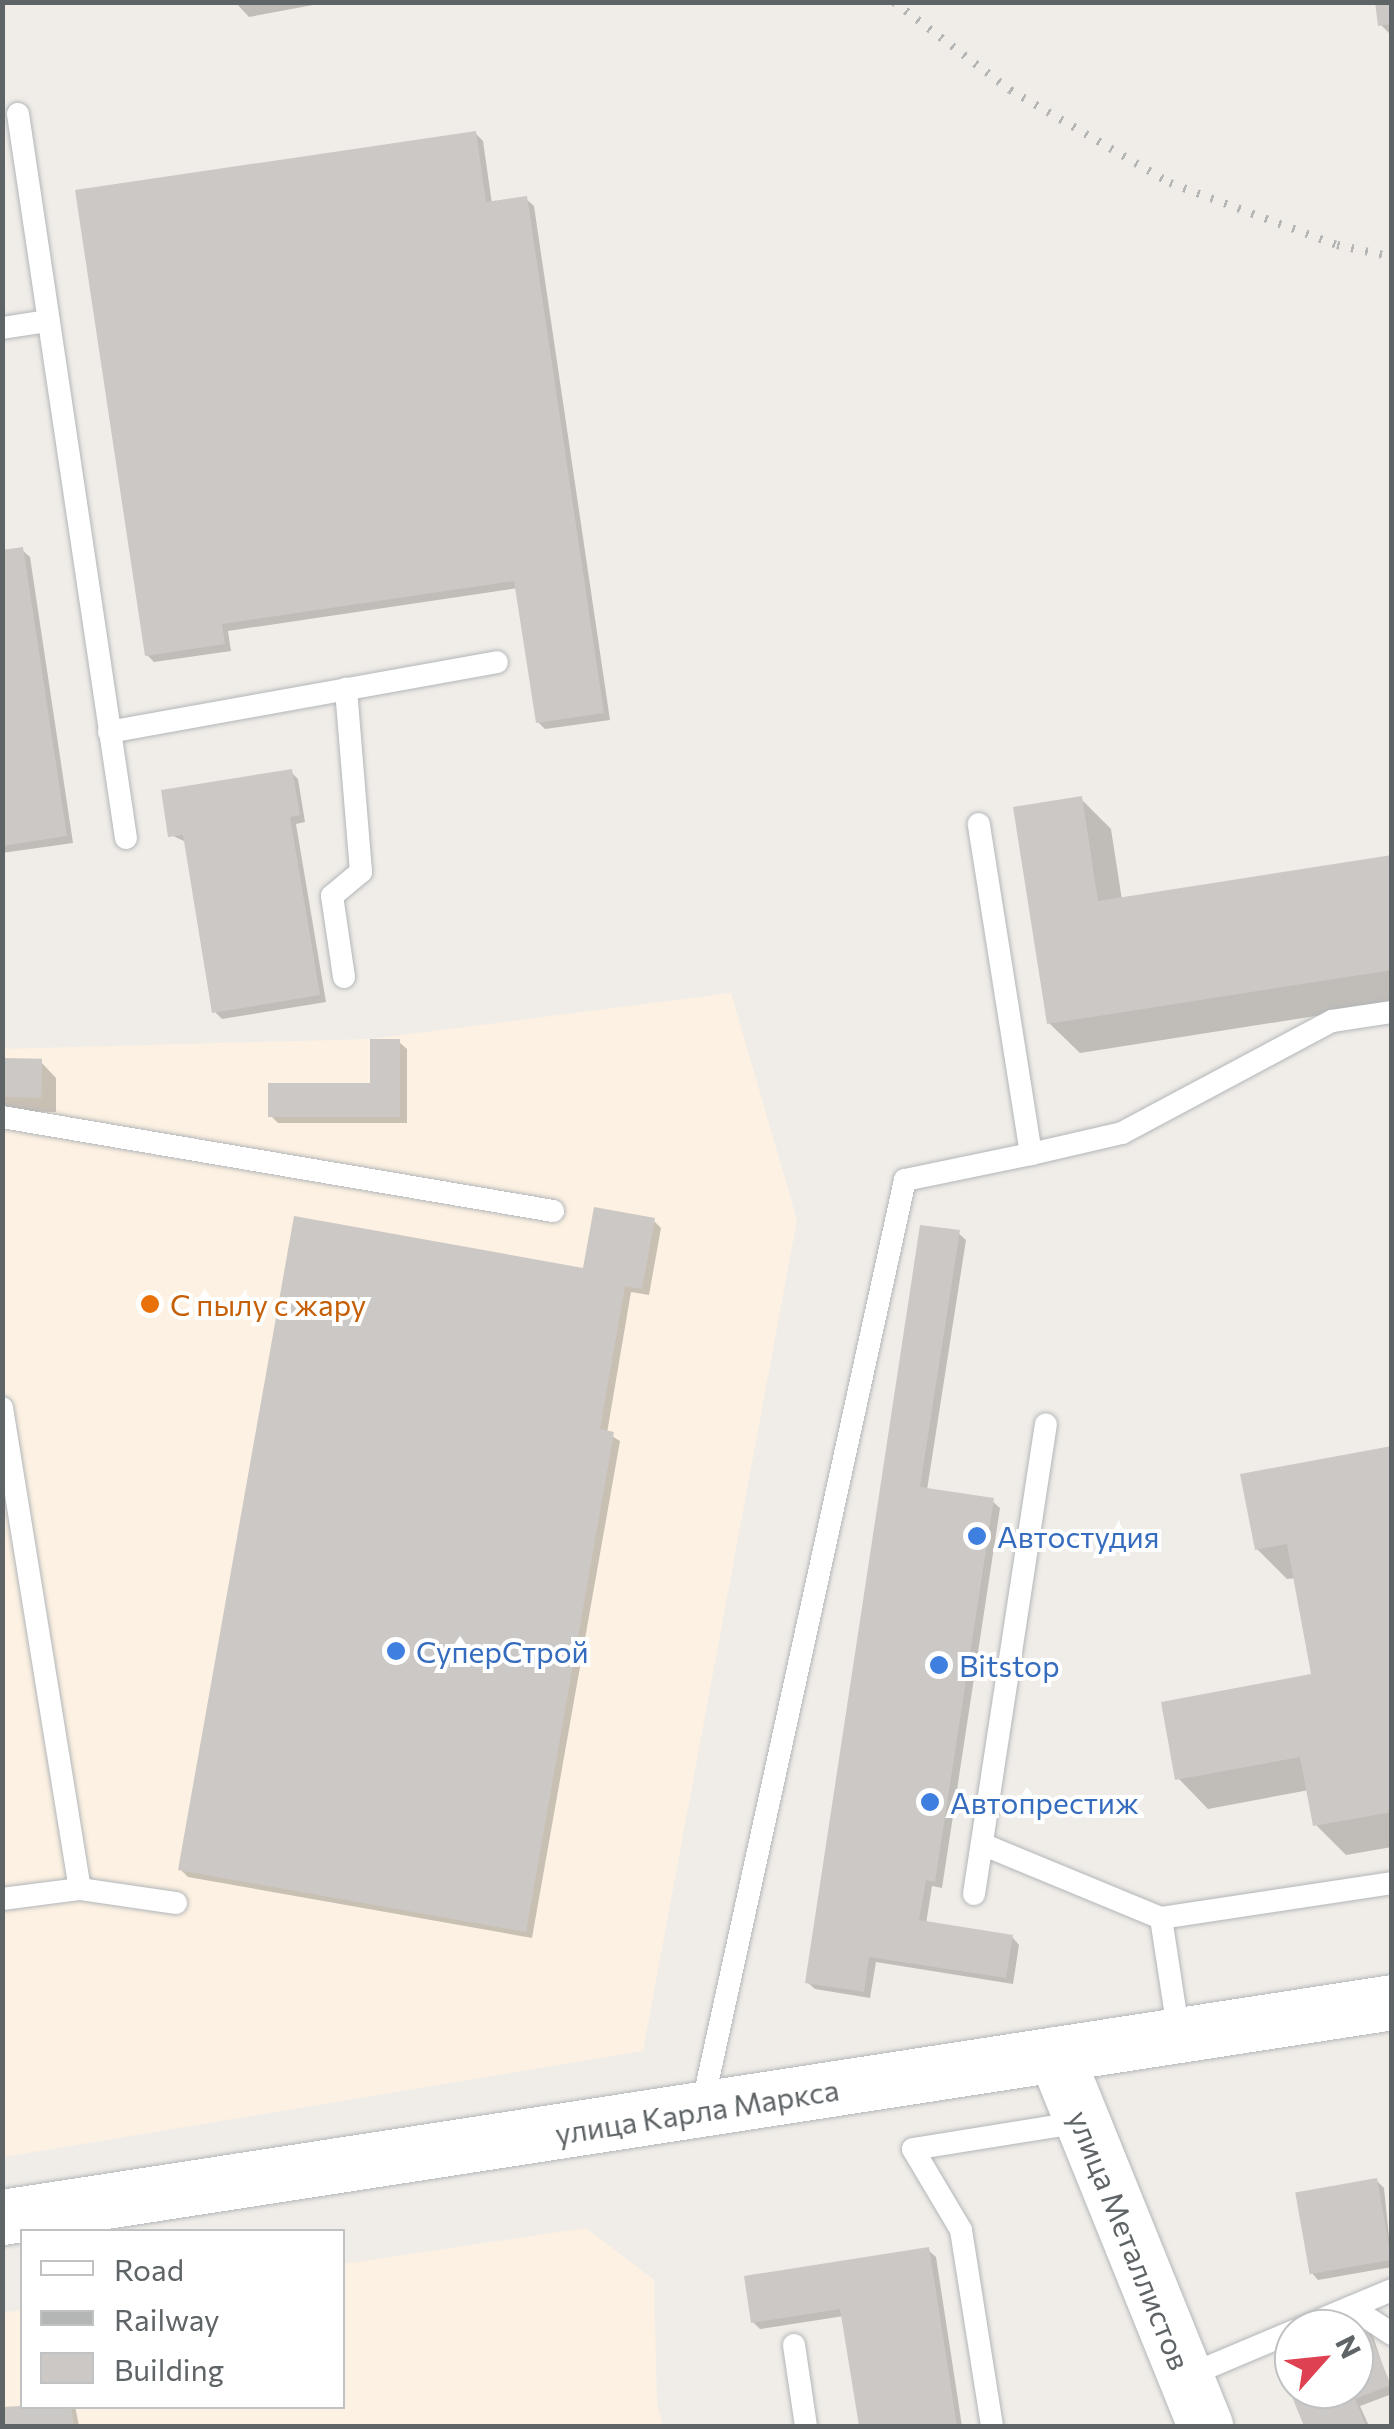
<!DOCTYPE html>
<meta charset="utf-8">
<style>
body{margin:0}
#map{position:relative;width:1394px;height:2429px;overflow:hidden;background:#f0ede8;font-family:Commissioner,sans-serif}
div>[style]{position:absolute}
.commercial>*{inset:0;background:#fcf1e2}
.shadow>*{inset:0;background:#0003}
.building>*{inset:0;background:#ccc8c5;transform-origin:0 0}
.roads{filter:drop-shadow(0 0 2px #b3b6b9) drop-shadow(0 0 2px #b3b6b9)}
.lane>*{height:22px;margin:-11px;padding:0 11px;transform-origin:11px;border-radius:11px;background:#fff}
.secondary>*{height:55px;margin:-27.5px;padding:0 27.5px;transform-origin:27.5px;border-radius:27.5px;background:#fff}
.rail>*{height:8px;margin-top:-4px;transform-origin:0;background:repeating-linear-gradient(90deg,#b4b5b5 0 2.5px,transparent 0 14.5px)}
.dots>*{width:28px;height:28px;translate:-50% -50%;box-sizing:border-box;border:5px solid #fff;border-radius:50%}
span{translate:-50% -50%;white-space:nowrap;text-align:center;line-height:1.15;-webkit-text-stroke:8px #fff;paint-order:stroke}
.food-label{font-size:30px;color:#c56008}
.left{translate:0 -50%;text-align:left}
.shop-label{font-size:30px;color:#366cbe}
.street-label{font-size:30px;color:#5f6467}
.frame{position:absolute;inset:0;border:5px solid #5f6467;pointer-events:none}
.legend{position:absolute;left:20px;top:2229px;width:325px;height:180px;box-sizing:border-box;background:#fff;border:2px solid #bfc1c2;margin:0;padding:12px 18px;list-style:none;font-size:30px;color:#5f6467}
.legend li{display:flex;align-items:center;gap:20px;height:50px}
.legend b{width:50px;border:2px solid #bfc1c2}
.north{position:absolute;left:1274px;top:2309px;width:100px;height:100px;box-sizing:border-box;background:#fff;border:2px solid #bfc1c2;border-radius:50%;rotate:63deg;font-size:28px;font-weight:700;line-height:40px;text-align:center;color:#5f6467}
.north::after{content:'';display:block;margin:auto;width:35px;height:45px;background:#de4152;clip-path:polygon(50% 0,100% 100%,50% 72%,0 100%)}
</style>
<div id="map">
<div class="commercial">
<div style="clip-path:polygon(731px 993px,797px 1220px,643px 2051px,3px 2157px,2px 1049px,370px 1039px)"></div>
<div style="clip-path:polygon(586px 2228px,654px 2280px,657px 2404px,663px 2426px,3px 2426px,2px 2313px,22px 2310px,22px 2406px,342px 2406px,343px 2264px)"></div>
</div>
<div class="shadow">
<div style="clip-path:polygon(235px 2px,329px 2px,249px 17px)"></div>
<div style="clip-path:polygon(1392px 2px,1392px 36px,1380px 24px)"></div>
<div style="clip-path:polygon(475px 133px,483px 141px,492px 204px,526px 199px,534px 206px,610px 720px,545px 729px,538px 722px,518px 588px,228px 631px,231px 651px,154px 662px,147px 655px)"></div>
<div style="clip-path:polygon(22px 550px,30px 557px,73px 843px,2px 853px,2px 553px)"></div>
<div style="clip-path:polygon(291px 772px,298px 779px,305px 822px,296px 824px,326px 1002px,222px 1019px,214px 1011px,186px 842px,171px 835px)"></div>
<div style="clip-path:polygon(1081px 799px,1111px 829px,1122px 900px,1392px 857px,1392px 1004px,1080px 1053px,1049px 1023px)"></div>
<div style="clip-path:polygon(399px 1042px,407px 1049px,407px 1123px,278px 1123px,271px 1116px,372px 1085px)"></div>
<div style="clip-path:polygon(2px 1060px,41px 1062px,56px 1078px,56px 1112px,2px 1111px)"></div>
<div style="clip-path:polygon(654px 1221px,661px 1228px,649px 1295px,631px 1292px,607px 1433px,620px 1441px,532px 1938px,188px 1877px,180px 1869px,585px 1271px)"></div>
<div style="clip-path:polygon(958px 1233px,966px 1240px,927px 1490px,992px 1501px,1000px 1508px,942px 1888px,932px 1886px,926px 1924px,1012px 1937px,1019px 1945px,1013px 1984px,876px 1962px,870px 1998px,815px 1989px,807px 1982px)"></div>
<div style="clip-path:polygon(1392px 1448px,1392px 1847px,1346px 1855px,1316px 1825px,1309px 1790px,1208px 1809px,1178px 1778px,1314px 1676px,1296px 1578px,1287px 1579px,1257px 1549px)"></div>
<div style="clip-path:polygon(1376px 2180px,1384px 2188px,1392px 2267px,1318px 2280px,1311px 2272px)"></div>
<div style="clip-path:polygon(928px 2250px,936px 2257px,962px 2426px,861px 2426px,844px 2316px,760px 2329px,753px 2322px)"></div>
<div style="clip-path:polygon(1354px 2330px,1372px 2333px,1392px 2394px,1360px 2406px,1369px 2426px,1306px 2426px,1279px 2360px,1294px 2354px,1294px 2389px,1354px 2389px)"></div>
<div style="clip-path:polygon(27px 2406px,75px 2406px,79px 2426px,2px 2426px,2px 2410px)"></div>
</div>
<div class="building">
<div style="clip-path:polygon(1375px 2px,1392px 2px,1392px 24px,1378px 26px)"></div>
<div style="clip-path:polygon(476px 131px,486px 202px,527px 196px,604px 713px,536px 723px,514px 581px,222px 624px,225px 644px,145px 656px,75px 190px)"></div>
<div style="clip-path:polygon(23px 547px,67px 836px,2px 846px,2px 550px)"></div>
<div style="clip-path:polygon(292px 769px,300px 815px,290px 817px,320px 995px,212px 1013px,183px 835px,168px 837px,161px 790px)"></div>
<div style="clip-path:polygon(1082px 796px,1098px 901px,1392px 855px,1392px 970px,1047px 1024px,1013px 807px)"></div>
<div style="clip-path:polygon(370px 1039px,400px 1039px,400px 1117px,268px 1117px,268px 1083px,370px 1083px)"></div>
<div style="left:2px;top:1058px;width:40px;height:39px;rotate:1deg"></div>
<div style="clip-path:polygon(594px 1207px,655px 1218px,642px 1289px,625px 1286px,600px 1429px,614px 1432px,526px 1932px,178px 1870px,294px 1216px,583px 1268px)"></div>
<div style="clip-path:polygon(920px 1225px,960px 1230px,920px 1487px,994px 1498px,935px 1882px,926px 1880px,919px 1920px,1013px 1935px,1006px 1978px,869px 1957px,864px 1992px,805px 1983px)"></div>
<div style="clip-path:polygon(1392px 1446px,1392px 1812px,1313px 1826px,1300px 1757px,1175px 1780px,1161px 1702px,1311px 1674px,1287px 1544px,1255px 1550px,1240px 1474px)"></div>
<div style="left:1377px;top:2178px;width:83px;height:83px;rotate:80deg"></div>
<div style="clip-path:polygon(929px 2247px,957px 2426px,859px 2426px,840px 2309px,751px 2323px,744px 2276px)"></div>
<div style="clip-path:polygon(1365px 2322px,1391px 2385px,1355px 2399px,1366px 2426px,1304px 2426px,1276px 2358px,1294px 2351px,1294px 2389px,1354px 2389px,1354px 2327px)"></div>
<div style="clip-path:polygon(22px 2406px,71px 2406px,74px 2426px,2px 2426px,2px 2407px)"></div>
</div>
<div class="roads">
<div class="lane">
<div style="left:18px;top:114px;width:732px;rotate:81.52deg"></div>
<div style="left:2px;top:328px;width:47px;rotate:-8.7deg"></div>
<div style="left:109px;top:732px;width:394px;rotate:-10.2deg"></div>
<div style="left:344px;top:977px;width:82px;rotate:-98.4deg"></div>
<div style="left:332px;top:896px;width:38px;rotate:-40deg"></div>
<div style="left:361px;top:872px;width:184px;rotate:-94.7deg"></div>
<div style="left:2px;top:1117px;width:559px;rotate:9.68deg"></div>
<div style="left:1031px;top:1154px;width:93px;rotate:-13deg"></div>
<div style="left:1122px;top:1133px;width:238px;rotate:-28.1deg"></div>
<div style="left:1332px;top:1021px;width:61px;rotate:-8.5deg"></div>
<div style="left:2px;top:1408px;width:487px;rotate:80.8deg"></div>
<div style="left:982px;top:1844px;width:194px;rotate:22.5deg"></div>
<div style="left:1161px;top:1918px;width:118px;rotate:81.3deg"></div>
<div style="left:974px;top:1894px;width:475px;rotate:-81.3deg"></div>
<div style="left:2px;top:1899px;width:79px;rotate:-7.3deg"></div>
<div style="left:80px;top:1889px;width:97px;rotate:8.3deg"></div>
<div style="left:1161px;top:1918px;width:234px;rotate:-8.6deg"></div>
<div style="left:702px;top:2107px;width:949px;rotate:-77.65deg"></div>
<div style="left:905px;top:1180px;width:129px;rotate:-11.7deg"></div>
<div style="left:1031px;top:1154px;width:334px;rotate:-99deg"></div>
<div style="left:1351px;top:2307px;width:49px;rotate:33.4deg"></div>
<div style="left:1299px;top:2329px;width:101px;rotate:-22.8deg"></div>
<div style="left:794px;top:2345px;width:82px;rotate:81.6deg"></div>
<div style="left:1185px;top:2377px;width:118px;rotate:-22.9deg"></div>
<div style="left:992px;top:2426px;width:198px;rotate:-99deg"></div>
<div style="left:961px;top:2230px;width:94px;rotate:-120.7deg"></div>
<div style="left:913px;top:2149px;width:171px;rotate:-9.1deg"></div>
</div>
<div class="secondary">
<div style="left:1055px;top:2054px;width:401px;rotate:68deg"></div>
<div style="left:2px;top:2217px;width:1407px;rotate:-8.79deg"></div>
</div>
</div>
<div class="rail">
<div style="left:894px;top:2px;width:146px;rotate:37.2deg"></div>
<div style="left:1010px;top:90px;width:185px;rotate:30.2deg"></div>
<div style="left:1170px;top:183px;width:178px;rotate:20.4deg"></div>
<div style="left:1337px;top:245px;width:56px;rotate:12.3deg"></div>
</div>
<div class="dots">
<div style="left:150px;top:1304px;background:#e8710a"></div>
<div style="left:977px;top:1536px;background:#3f7fe0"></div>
<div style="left:396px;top:1651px;background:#3f7fe0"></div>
<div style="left:939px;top:1665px;background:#3f7fe0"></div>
<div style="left:930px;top:1802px;background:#3f7fe0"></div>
</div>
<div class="food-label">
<span class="left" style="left:170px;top:1304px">С пылу с жару</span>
</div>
<div class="shop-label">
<span class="left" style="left:997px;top:1536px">Автостудия</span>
<span class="left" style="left:416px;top:1651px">СуперСтрой</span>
<span class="left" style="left:959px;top:1665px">Bitstop</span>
<span class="left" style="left:950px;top:1802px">Автопрестиж</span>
</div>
<div class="street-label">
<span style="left:697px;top:2111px;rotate:-9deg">улица Карла Маркса</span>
<span style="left:1130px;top:2240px;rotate:68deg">улица Металлистов</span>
</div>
<div class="frame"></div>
<ul class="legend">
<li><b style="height:12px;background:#fff"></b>Road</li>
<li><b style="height:12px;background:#b4b5b5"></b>Railway</li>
<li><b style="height:28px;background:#ccc8c5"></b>Building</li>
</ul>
<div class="north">N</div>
</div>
